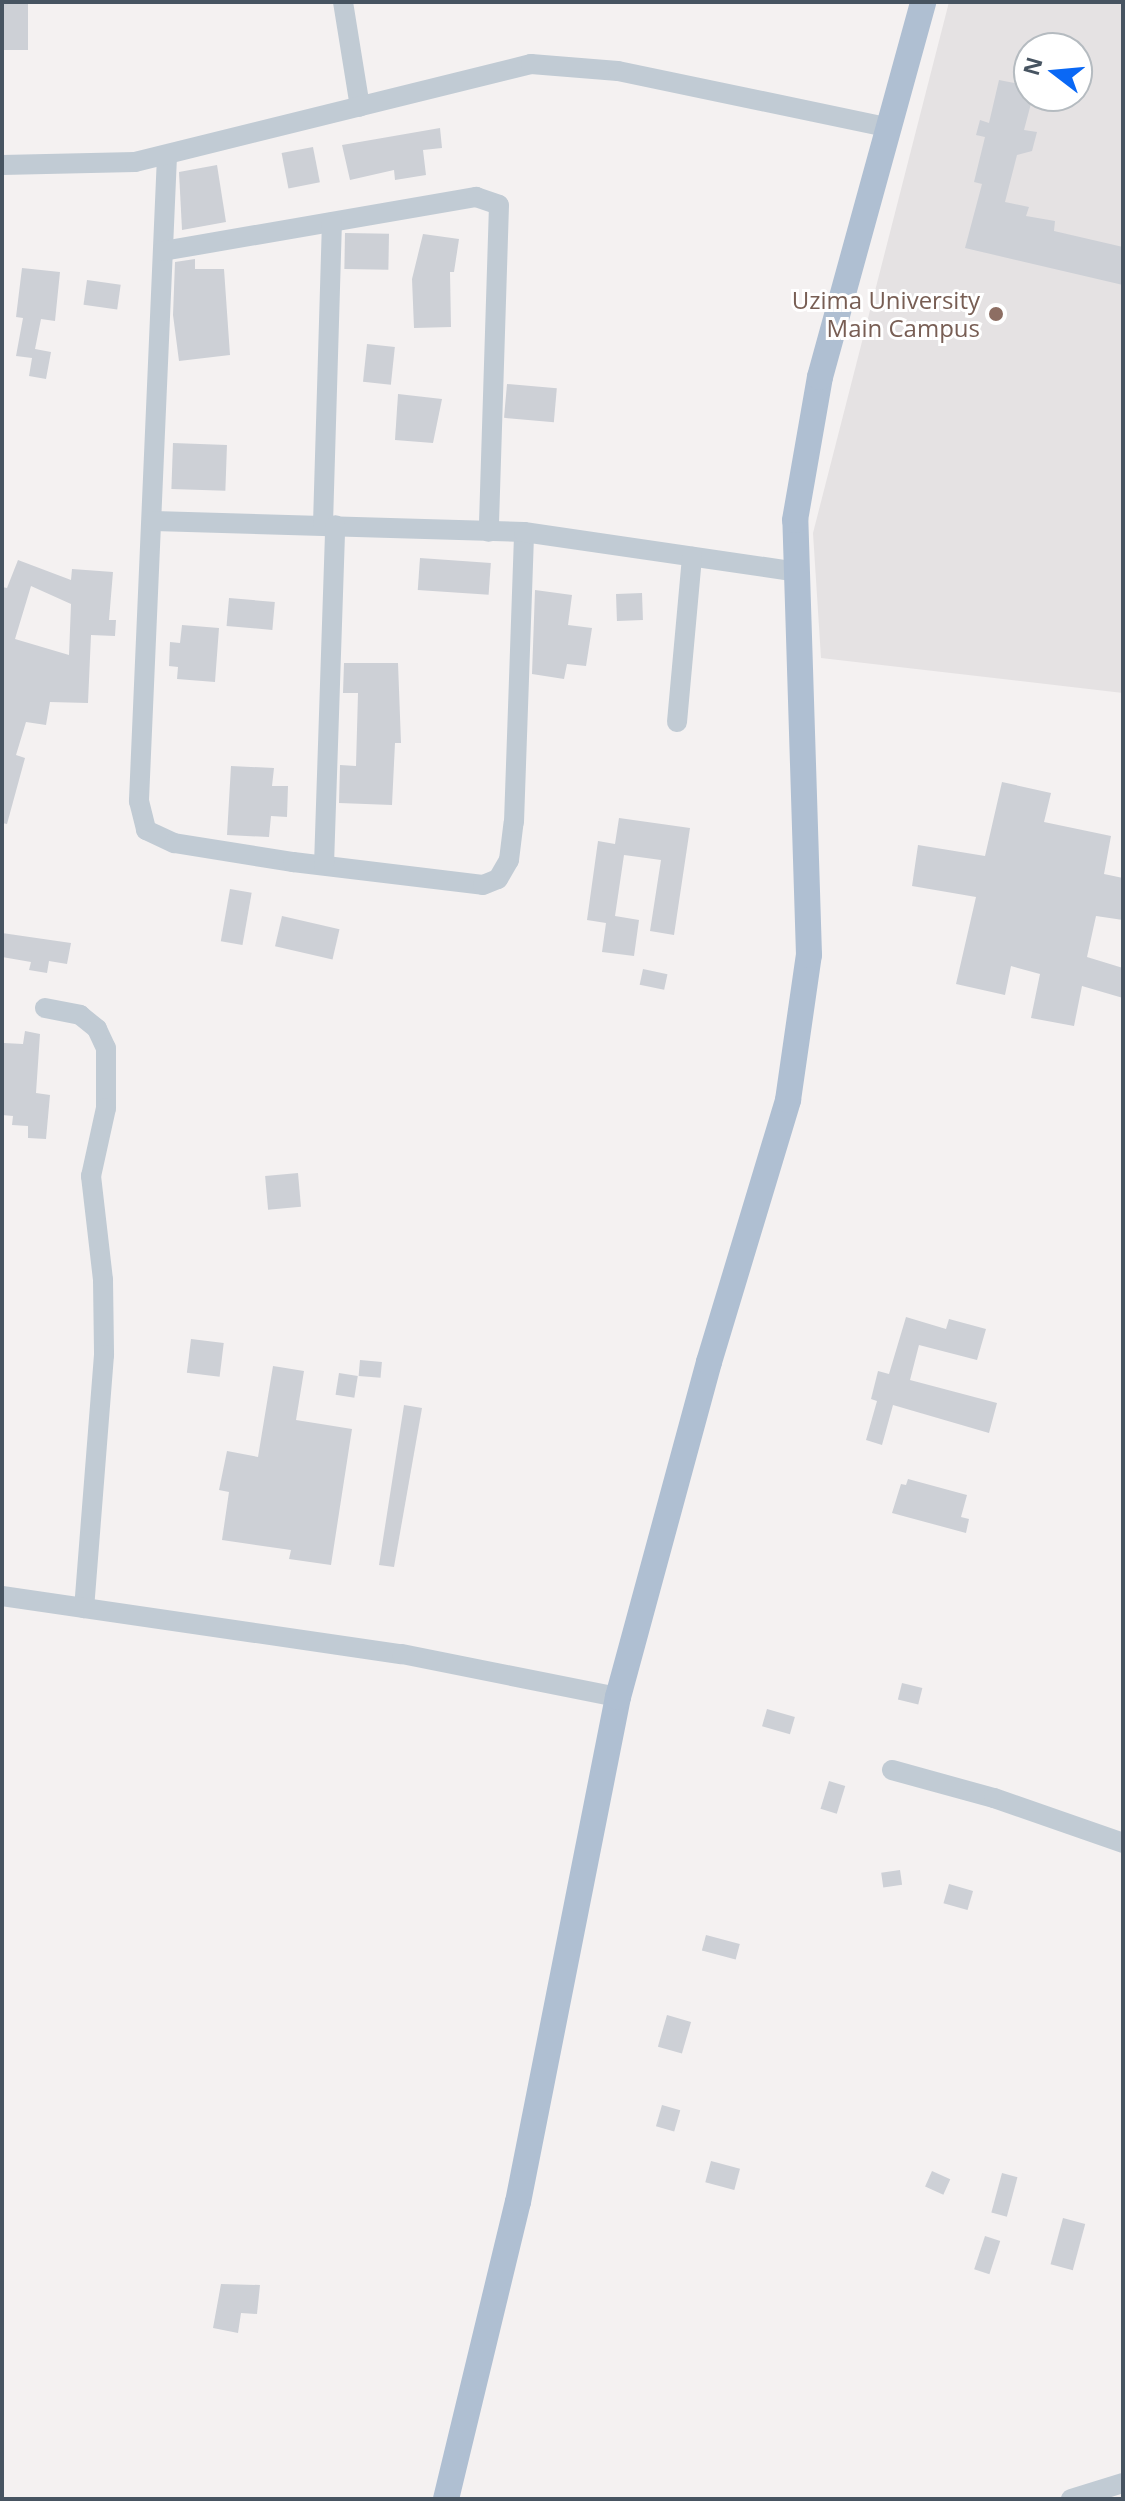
<!DOCTYPE html>
<style>
body{margin:0}
#map{position:relative;width:1125px;height:2501px;overflow:hidden;background:#f4f1f1;font-family:"Open Sans",sans-serif}
div>[style]{position:absolute}
.education>*{inset:0;background:#e5e2e3}
.building>*{inset:0;background:#cdd0d6;transform-origin:0 0}
.minor>*{height:20px;margin:-10px;padding:0 10px;transform-origin:10px;border-radius:10px;background:#c1cbd4}
.major>*{height:26px;margin:-13px;padding:0 13px;transform-origin:13px;border-radius:13px;background:#afbfd2}
.dots>*{width:22px;height:22px;translate:-50% -50%;box-sizing:border-box;border:4px solid #fff;border-radius:50%}
span{translate:-50% -50%;white-space:nowrap;text-align:center;line-height:1.15;-webkit-text-stroke:6px #fff;paint-order:stroke}
.education-label{font-size:24px;color:#785e54}
.right{translate:-100% -50%;text-align:right}
.frame{position:absolute;inset:0;border:4px solid #475461;pointer-events:none}
.north{position:absolute;left:1013px;top:32px;width:80px;height:80px;box-sizing:border-box;background:#fff;border:2px solid #b5bbc0;border-radius:50%;rotate:286deg;font-size:22px;font-weight:700;line-height:32px;text-align:center;color:#475461}
.north::after{content:'';display:block;margin:auto;width:28px;height:36px;background:#0a68f5;clip-path:polygon(50% 0,100% 100%,50% 72%,0 100%)}
</style>
<div id="map">
<div class="education">
<div style="clip-path:polygon(evenodd,949px 2px,1123px 2px,1123px 693px,821px 658px,813px 533px,949px 2px,1029px 48px,1077px 48px,1077px 96px,1029px 96px,1029px 48px)"></div>
</div>
<div class="building">
<div style="left:2px;top:2px;width:26px;height:48px"></div>
<div style="clip-path:polygon(999px 80px,1029px 86px,1033px 96px,1024px 130px,1037px 132px,1032px 151px,1017px 155px,1005px 202px,1029px 207px,1026px 216px,1055px 221px,1054px 231px,1123px 247px,1123px 285px,965px 248px,982px 184px,974px 182px,985px 137px,976px 135px,980px 120px,989px 123px)"></div>
<div style="clip-path:polygon(440px 128px,442px 148px,423px 150px,426px 175px,395px 180px,394px 170px,350px 180px,342px 145px)"></div>
<div style="left:313px;top:147px;width:36px;height:32px;rotate:79deg"></div>
<div style="clip-path:polygon(217px 165px,226px 222px,182px 230px,179px 172px)"></div>
<div style="left:345px;top:233px;width:44px;height:36px;rotate:1deg"></div>
<div style="clip-path:polygon(423px 234px,459px 239px,454px 272px,450px 272px,451px 327px,414px 328px,412px 279px)"></div>
<div style="clip-path:polygon(195px 259px,195px 269px,224px 269px,230px 355px,179px 361px,173px 315px,175px 262px)"></div>
<div style="clip-path:polygon(22px 268px,60px 272px,55px 321px,41px 319px,35px 349px,51px 352px,46px 379px,29px 376px,32px 358px,16px 356px,23px 318px,16px 317px)"></div>
<div style="left:87px;top:280px;width:34px;height:25px;rotate:8deg"></div>
<div style="left:367px;top:344px;width:28px;height:38px;rotate:6deg"></div>
<div style="left:507px;top:384px;width:50px;height:34px;rotate:5deg"></div>
<div style="clip-path:polygon(398px 394px,442px 399px,433px 443px,395px 440px)"></div>
<div style="left:173px;top:443px;width:54px;height:46px;rotate:2deg"></div>
<div style="left:420px;top:558px;width:71px;height:32px;rotate:4deg"></div>
<div style="clip-path:polygon(evenodd,18px 560px,71px 580px,72px 569px,113px 572px,109px 620px,116px 620px,115px 636px,91px 635px,88px 703px,50px 702px,46px 725px,26px 722px,16px 755px,25px 758px,7px 824px,2px 823px,2px 587px,7px 588px,18px 560px,31px 586px,71px 604px,69px 655px,15px 639px,31px 586px)"></div>
<div style="clip-path:polygon(535px 590px,572px 595px,568px 625px,592px 628px,586px 666px,567px 664px,564px 679px,532px 674px)"></div>
<div style="left:642px;top:593px;width:27px;height:26px;rotate:88deg"></div>
<div style="left:229px;top:598px;width:46px;height:28px;rotate:5deg"></div>
<div style="clip-path:polygon(182px 625px,219px 628px,215px 682px,177px 679px,178px 667px,169px 666px,170px 642px,180px 643px)"></div>
<div style="clip-path:polygon(344px 663px,398px 663px,401px 743px,395px 743px,392px 805px,339px 803px,340px 765px,356px 766px,358px 693px,343px 693px)"></div>
<div style="clip-path:polygon(231px 766px,274px 768px,272px 786px,288px 786px,287px 817px,271px 816px,269px 837px,227px 835px)"></div>
<div style="clip-path:polygon(1002px 782px,1051px 793px,1044px 822px,1111px 836px,1104px 874px,1123px 878px,1123px 920px,1096px 916px,1087px 957px,1123px 968px,1123px 998px,1082px 986px,1074px 1026px,1031px 1018px,1040px 974px,1011px 966px,1005px 995px,956px 984px,976px 897px,912px 886px,918px 845px,985px 856px)"></div>
<div style="clip-path:polygon(619px 818px,690px 828px,674px 935px,650px 931px,661px 860px,624px 855px,615px 916px,639px 920px,634px 956px,602px 952px,606px 923px,587px 920px,598px 841px,615px 844px)"></div>
<div style="left:230px;top:889px;width:22px;height:53px;rotate:10deg"></div>
<div style="left:282px;top:916px;width:59px;height:31px;rotate:13deg"></div>
<div style="clip-path:polygon(2px 933px,71px 943px,67px 964px,49px 961px,47px 973px,29px 970px,31px 962px,2px 957px)"></div>
<div style="left:643px;top:969px;width:25px;height:16px;rotate:12deg"></div>
<div style="clip-path:polygon(25px 1031px,40px 1034px,36px 1093px,50px 1095px,46px 1139px,28px 1138px,28px 1126px,12px 1125px,13px 1116px,2px 1115px,4px 1043px,23px 1044px)"></div>
<div style="left:298px;top:1173px;width:34px;height:33px;rotate:85deg"></div>
<div style="clip-path:polygon(906px 1317px,946px 1329px,949px 1319px,986px 1329px,977px 1360px,919px 1345px,910px 1380px,997px 1403px,989px 1433px,893px 1405px,882px 1445px,866px 1440px,877px 1401px,871px 1399px,878px 1371px,889px 1374px)"></div>
<div style="left:191px;top:1339px;width:33px;height:34px;rotate:7deg"></div>
<div style="left:360px;top:1360px;width:22px;height:16px;rotate:5deg"></div>
<div style="clip-path:polygon(273px 1366px,304px 1371px,296px 1420px,352px 1429px,331px 1565px,289px 1559px,291px 1550px,222px 1540px,229px 1492px,219px 1490px,227px 1451px,258px 1457px)"></div>
<div style="left:339px;top:1373px;width:19px;height:22px;rotate:9deg"></div>
<div style="clip-path:polygon(404px 1405px,422px 1408px,394px 1567px,379px 1565px)"></div>
<div style="clip-path:polygon(908px 1479px,967px 1495px,961px 1517px,969px 1519px,966px 1533px,892px 1513px,901px 1484px,906px 1485px)"></div>
<div style="left:902px;top:1683px;width:21px;height:17px;rotate:14deg"></div>
<div style="left:767px;top:1709px;width:29px;height:18px;rotate:16deg"></div>
<div style="left:829px;top:1781px;width:17px;height:29px;rotate:17deg"></div>
<div style="left:900px;top:1870px;width:15px;height:19px;rotate:82deg"></div>
<div style="left:949px;top:1884px;width:25px;height:20px;rotate:16deg"></div>
<div style="left:706px;top:1935px;width:35px;height:16px;rotate:15deg"></div>
<div style="left:667px;top:2015px;width:25px;height:33px;rotate:16deg"></div>
<div style="left:662px;top:2105px;width:19px;height:22px;rotate:16deg"></div>
<div style="left:711px;top:2161px;width:30px;height:22px;rotate:15deg"></div>
<div style="left:932px;top:2171px;width:20px;height:17px;rotate:24deg"></div>
<div style="left:1002px;top:2173px;width:16px;height:41px;rotate:15deg"></div>
<div style="left:1063px;top:2218px;width:23px;height:48px;rotate:15deg"></div>
<div style="left:985px;top:2236px;width:16px;height:35px;rotate:18deg"></div>
<div style="clip-path:polygon(221px 2284px,260px 2285px,257px 2314px,241px 2313px,238px 2333px,213px 2328px)"></div>
</div>
<div class="minor">
<div style="left:343px;top:2px;width:106px;rotate:80.8deg"></div>
<div style="left:167px;top:156px;width:646px;rotate:92.49deg"></div>
<div style="left:139px;top:801px;width:30px;rotate:76deg"></div>
<div style="left:146px;top:830px;width:31px;rotate:25deg"></div>
<div style="left:174px;top:843px;width:121px;rotate:9.1deg"></div>
<div style="left:293px;top:862px;width:191px;rotate:6.9deg"></div>
<div style="left:483px;top:885px;width:16px;rotate:-22deg"></div>
<div style="left:498px;top:879px;width:22px;rotate:-60deg"></div>
<div style="left:509px;top:860px;width:38px;rotate:-83deg"></div>
<div style="left:514px;top:822px;width:290px;rotate:-88deg"></div>
<div style="left:2px;top:165px;width:133px;rotate:-1.3deg"></div>
<div style="left:135px;top:162px;width:408px;rotate:-13.9deg"></div>
<div style="left:531px;top:64px;width:87px;rotate:4.6deg"></div>
<div style="left:618px;top:71px;width:275px;rotate:11.8deg"></div>
<div style="left:163px;top:251px;width:318px;rotate:-9.8deg"></div>
<div style="left:476px;top:197px;width:24px;rotate:19deg"></div>
<div style="left:499px;top:205px;width:327px;rotate:91.8deg"></div>
<div style="left:154px;top:521px;width:370px;rotate:1.7deg"></div>
<div style="left:524px;top:532px;width:271px;rotate:8.3deg"></div>
<div style="left:323px;top:524px;width:302px;rotate:-88.3deg"></div>
<div style="left:677px;top:722px;width:166px;rotate:-84.8deg"></div>
<div style="left:324px;top:865px;width:340px;rotate:-88.1deg"></div>
<div style="left:45px;top:1008px;width:36px;rotate:11deg"></div>
<div style="left:80px;top:1015px;width:22px;rotate:39deg"></div>
<div style="left:97px;top:1029px;width:21px;rotate:65deg"></div>
<div style="left:106px;top:1048px;width:60px;rotate:90deg"></div>
<div style="left:106px;top:1108px;width:70px;rotate:102.4deg"></div>
<div style="left:91px;top:1176px;width:105px;rotate:83.4deg"></div>
<div style="left:103px;top:1280px;width:75px;rotate:89.2deg"></div>
<div style="left:104px;top:1355px;width:254px;rotate:94.5deg"></div>
<div style="left:2px;top:1596px;width:404px;rotate:8.3deg"></div>
<div style="left:402px;top:1654px;width:220px;rotate:11.3deg"></div>
<div style="left:892px;top:1770px;width:106px;rotate:15.4deg"></div>
<div style="left:994px;top:1798px;width:137px;rotate:19.2deg"></div>
<div style="left:1071px;top:2499px;width:54px;rotate:-17.1deg"></div>
</div>
<div class="major">
<div style="left:446px;top:2499px;width:306px;rotate:-76.4deg"></div>
<div style="left:518px;top:2202px;width:515px;rotate:-78.8deg"></div>
<div style="left:618px;top:1697px;width:347px;rotate:-74.8deg"></div>
<div style="left:709px;top:1362px;width:274px;rotate:-73.2deg"></div>
<div style="left:788px;top:1100px;width:147px;rotate:-81.8deg"></div>
<div style="left:809px;top:955px;width:435px;rotate:-91.8deg"></div>
<div style="left:795px;top:520px;width:145px;rotate:-80.1deg"></div>
<div style="left:820px;top:377px;width:389px;rotate:-74.6deg"></div>
</div>
<div class="dots">
<div style="left:996px;top:314px;background:#8d6e63"></div>
</div>
<div class="education-label">
<span class="right" style="left:980px;top:314px">Uzima University<br>Main Campus</span>
</div>
<div class="frame"></div>
<div class="north">N</div>
</div>
